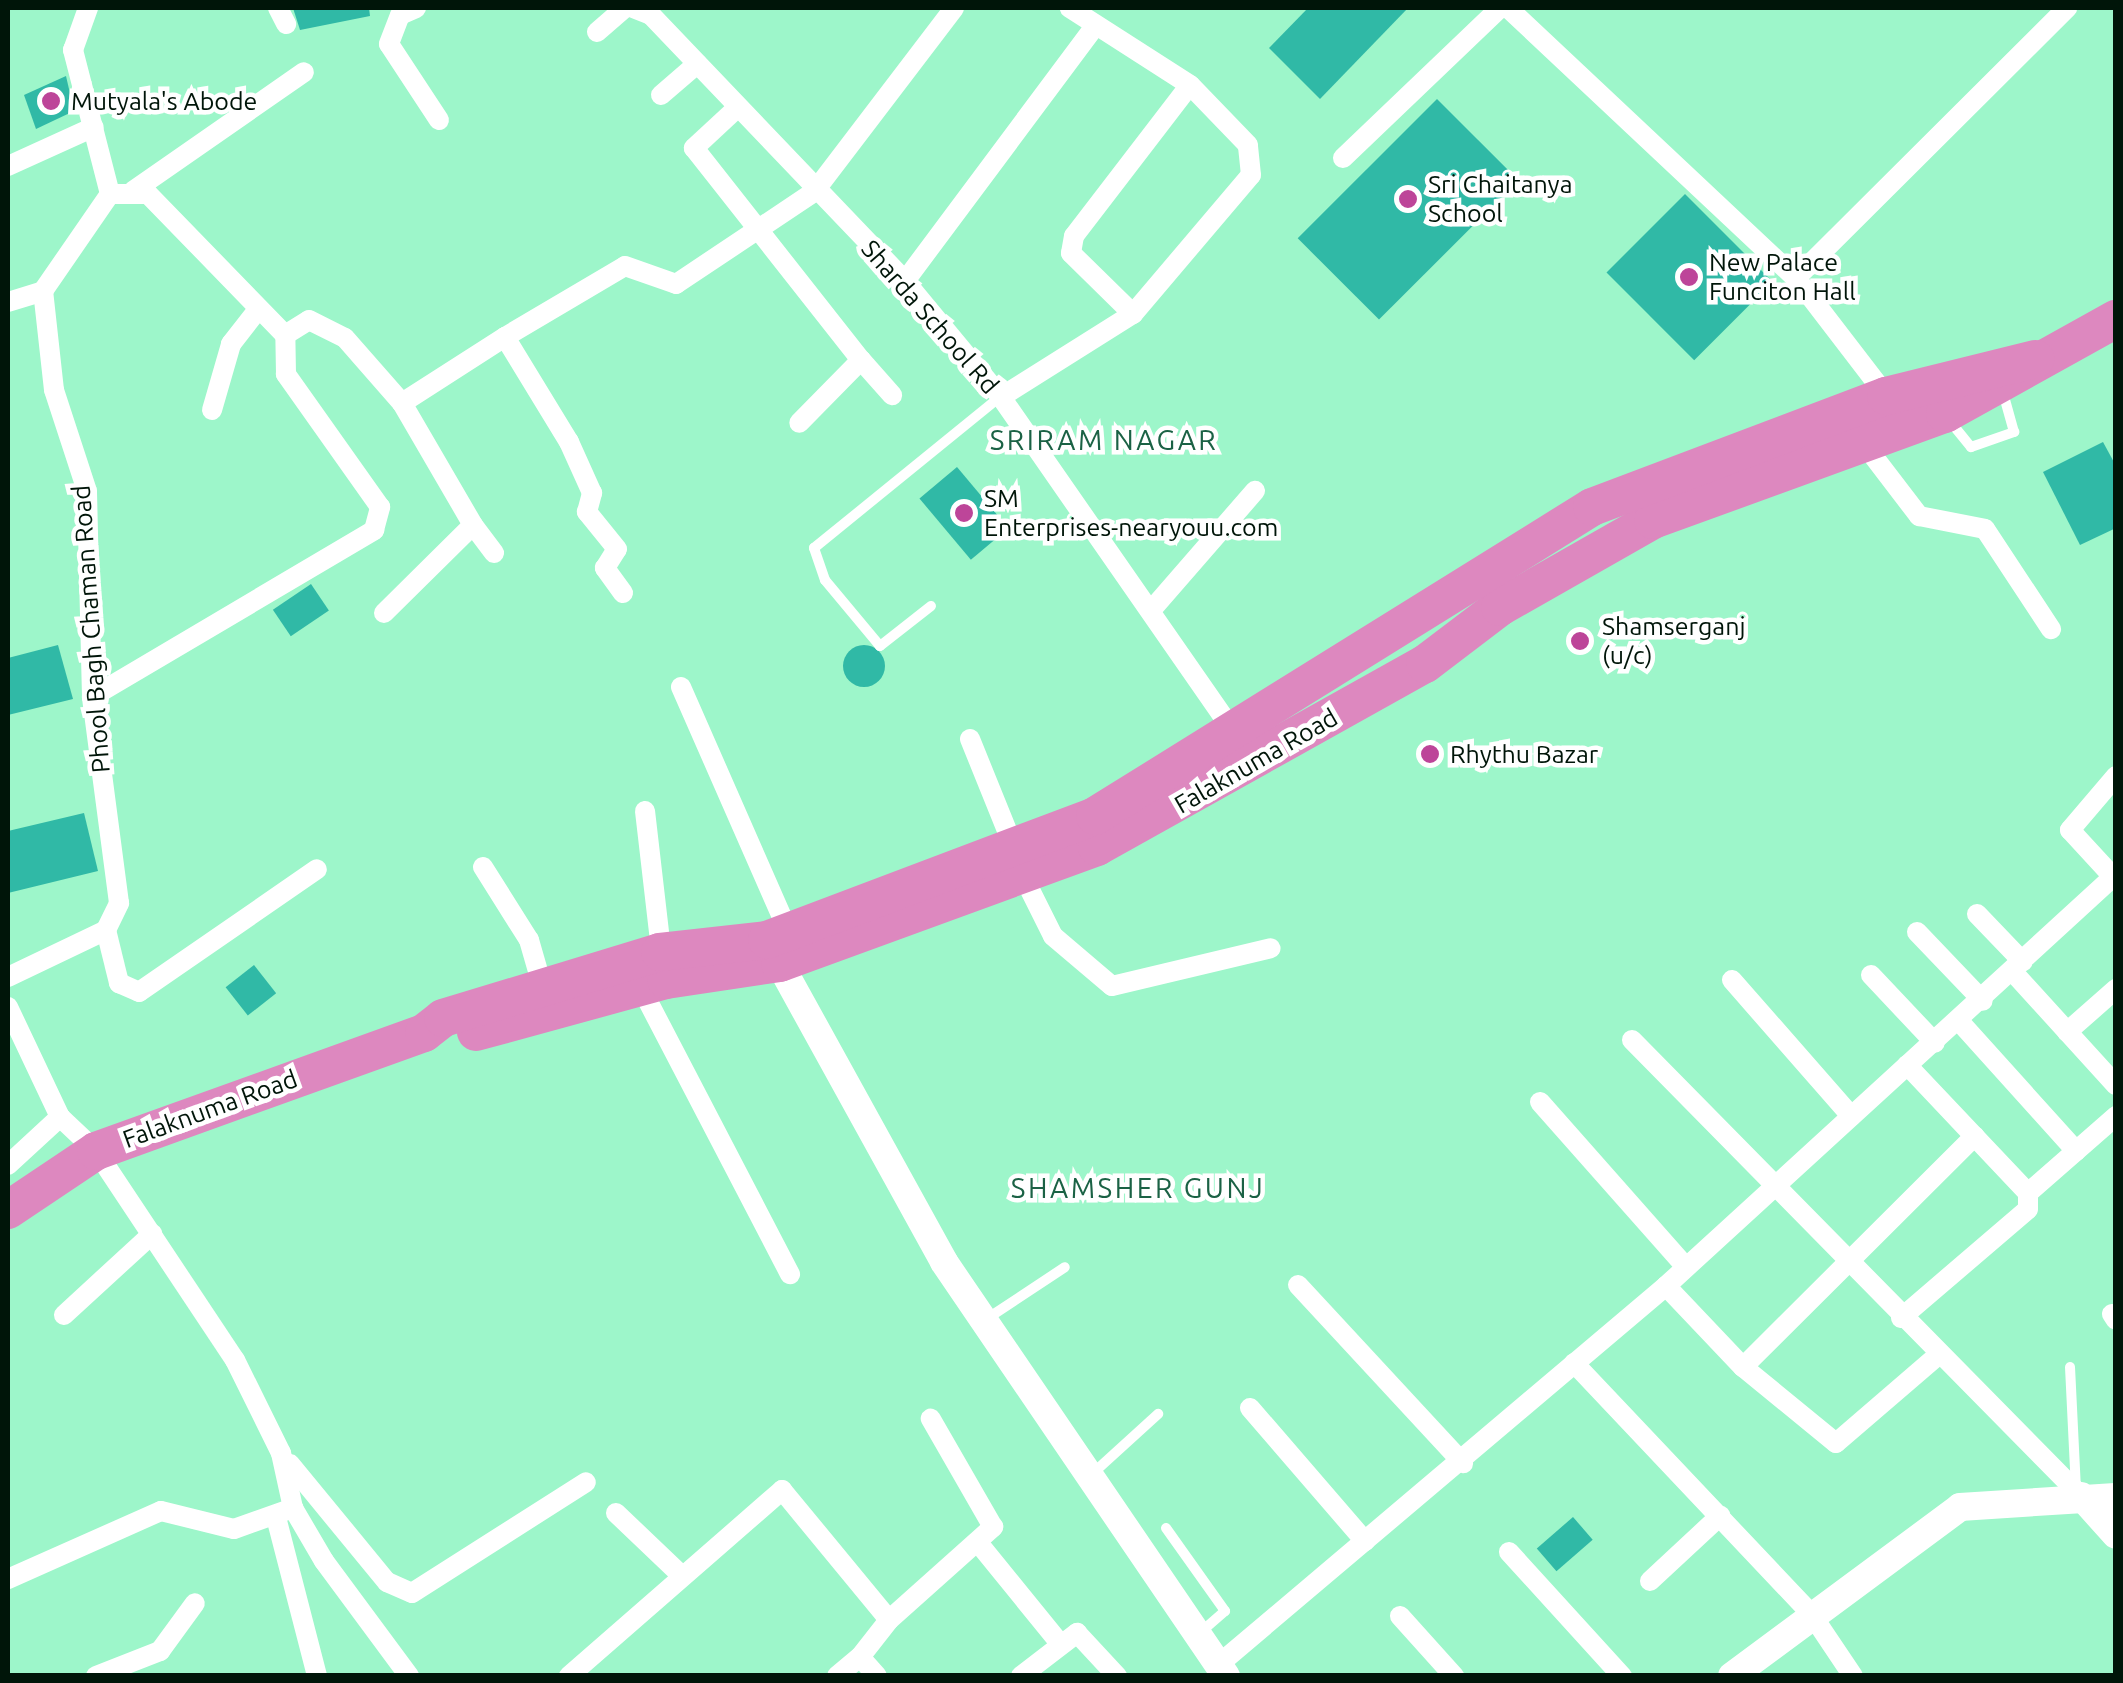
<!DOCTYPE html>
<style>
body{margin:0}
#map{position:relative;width:2123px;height:1683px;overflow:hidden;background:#9df6ca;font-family:Ubuntu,sans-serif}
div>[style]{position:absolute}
.building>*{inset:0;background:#30b9a6;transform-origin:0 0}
.round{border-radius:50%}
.lane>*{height:10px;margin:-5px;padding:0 5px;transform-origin:5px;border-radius:5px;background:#fff}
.street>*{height:20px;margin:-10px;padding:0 10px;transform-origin:10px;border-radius:10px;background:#fff}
.secondary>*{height:28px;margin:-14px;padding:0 14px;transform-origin:14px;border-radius:14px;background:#fff}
.highway>*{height:38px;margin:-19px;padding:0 19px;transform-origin:19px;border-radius:19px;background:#dd88bf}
.dots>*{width:28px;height:28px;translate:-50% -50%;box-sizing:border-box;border:5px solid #fff;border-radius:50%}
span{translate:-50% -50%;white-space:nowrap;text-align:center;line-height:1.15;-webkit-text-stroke:9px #fff;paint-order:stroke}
.poi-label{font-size:25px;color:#001509}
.left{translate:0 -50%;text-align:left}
.street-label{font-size:25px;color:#001509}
.neighbourhood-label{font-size:28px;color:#1b6245;letter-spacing:2.5px}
.frame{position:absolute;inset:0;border:10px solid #001509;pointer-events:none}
</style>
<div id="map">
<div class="building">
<div style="clip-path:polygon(293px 8px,369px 8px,370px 16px,300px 30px)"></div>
<div style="clip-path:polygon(1308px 8px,1408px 8px,1320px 99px,1269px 48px)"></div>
<div style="clip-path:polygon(66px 76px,74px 111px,36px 129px,24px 95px)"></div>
<div style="left:1437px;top:99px;width:115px;height:197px;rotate:45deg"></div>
<div style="left:1685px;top:194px;width:124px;height:111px;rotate:45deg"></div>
<div style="clip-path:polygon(2103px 442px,2116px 466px,2116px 528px,2080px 545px,2043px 472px)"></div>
<div style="left:957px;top:467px;width:80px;height:49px;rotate:50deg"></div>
<div style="left:311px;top:584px;width:32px;height:46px;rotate:56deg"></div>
<div class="round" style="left:843px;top:645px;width:42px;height:42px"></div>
<div style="clip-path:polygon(58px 645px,73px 699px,8px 715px,8px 658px)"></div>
<div style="clip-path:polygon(84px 813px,98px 871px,8px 893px,8px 831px)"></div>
<div style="left:254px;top:965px;width:36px;height:36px;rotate:52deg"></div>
<div style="left:1573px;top:1517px;width:30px;height:48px;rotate:49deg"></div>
</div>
<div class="lane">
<div style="left:1949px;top:420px;width:35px;rotate:51deg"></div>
<div style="left:1971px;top:447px;width:46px;rotate:-19.2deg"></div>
<div style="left:2014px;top:432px;width:45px;rotate:-105.6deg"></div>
<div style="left:931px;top:606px;width:65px;rotate:141.9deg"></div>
<div style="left:880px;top:646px;width:86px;rotate:-129.8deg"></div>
<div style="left:825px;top:580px;width:34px;rotate:-109deg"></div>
<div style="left:814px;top:548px;width:240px;rotate:-39.1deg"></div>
<div style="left:988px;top:1318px;width:92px;rotate:-33.5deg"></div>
<div style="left:2070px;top:1367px;width:123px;rotate:87.2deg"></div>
<div style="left:1091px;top:1475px;width:91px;rotate:-42.3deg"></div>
<div style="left:1166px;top:1528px;width:102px;rotate:54.6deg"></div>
<div style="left:1225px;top:1611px;width:32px;rotate:139deg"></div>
</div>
<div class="street">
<div style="left:278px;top:8px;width:18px;rotate:63deg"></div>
<div style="left:416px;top:8px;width:17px;rotate:156deg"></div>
<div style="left:400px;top:15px;width:31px;rotate:111deg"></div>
<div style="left:389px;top:44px;width:91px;rotate:56.7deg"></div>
<div style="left:633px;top:8px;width:19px;rotate:21deg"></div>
<div style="left:651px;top:15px;width:368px;rotate:46.3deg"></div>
<div style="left:905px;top:281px;width:151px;rotate:50.4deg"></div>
<div style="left:1001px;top:397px;width:414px;rotate:55.2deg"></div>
<div style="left:1508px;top:8px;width:395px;rotate:43.2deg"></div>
<div style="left:1796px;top:278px;width:153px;rotate:52.5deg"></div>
<div style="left:597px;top:32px;width:37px;rotate:-41deg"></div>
<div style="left:661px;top:95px;width:48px;rotate:-40.7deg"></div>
<div style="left:737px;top:108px;width:59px;rotate:137.1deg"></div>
<div style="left:694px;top:148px;width:270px;rotate:51.8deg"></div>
<div style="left:861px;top:360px;width:88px;rotate:134.5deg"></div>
<div style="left:1343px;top:158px;width:217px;rotate:-43.7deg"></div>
<div style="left:8px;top:166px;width:94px;rotate:-24.4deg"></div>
<div style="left:133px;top:191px;width:208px;rotate:-34.8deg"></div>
<div style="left:110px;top:194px;width:38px"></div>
<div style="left:148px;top:194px;width:197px;rotate:45.8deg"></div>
<div style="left:285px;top:335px;width:28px;rotate:-32deg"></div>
<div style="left:309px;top:320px;width:40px;rotate:26.6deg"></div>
<div style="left:345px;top:338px;width:86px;rotate:48.8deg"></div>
<div style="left:402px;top:403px;width:141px;rotate:59.8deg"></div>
<div style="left:1796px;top:278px;width:383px;rotate:-44.9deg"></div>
<div style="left:905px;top:281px;width:319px;rotate:-53.3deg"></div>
<div style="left:8px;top:302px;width:37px;rotate:-17deg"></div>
<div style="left:1133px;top:314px;width:87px;rotate:-135.5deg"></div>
<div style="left:1071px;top:253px;width:17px;rotate:-80deg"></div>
<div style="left:1074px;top:236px;width:190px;rotate:-52.5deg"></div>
<div style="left:861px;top:360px;width:47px;rotate:48.5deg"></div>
<div style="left:1001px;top:397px;width:156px;rotate:-32.2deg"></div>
<div style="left:1133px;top:314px;width:182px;rotate:-49.7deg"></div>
<div style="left:1251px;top:175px;width:30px;rotate:-96deg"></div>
<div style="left:1248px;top:145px;width:83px;rotate:-134deg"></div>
<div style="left:1190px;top:85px;width:143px;rotate:-147.3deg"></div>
<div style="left:402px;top:403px;width:122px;rotate:-32.7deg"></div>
<div style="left:212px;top:410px;width:69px;rotate:-73.9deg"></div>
<div style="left:231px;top:344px;width:41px;rotate:-52deg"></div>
<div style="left:1864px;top:444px;width:91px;rotate:52.6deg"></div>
<div style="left:1919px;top:516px;width:67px;rotate:11.1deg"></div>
<div style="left:1985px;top:529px;width:120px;rotate:56.6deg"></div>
<div style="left:623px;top:593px;width:31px;rotate:-126deg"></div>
<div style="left:605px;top:568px;width:22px;rotate:-58deg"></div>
<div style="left:617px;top:549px;width:48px;rotate:-129deg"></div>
<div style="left:587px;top:512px;width:20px;rotate:-75deg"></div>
<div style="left:592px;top:493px;width:56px;rotate:-114.3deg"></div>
<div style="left:569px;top:442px;width:123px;rotate:-121.4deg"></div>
<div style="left:505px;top:337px;width:139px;rotate:-30.6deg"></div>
<div style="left:625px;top:266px;width:54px;rotate:19.4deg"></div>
<div style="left:676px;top:284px;width:166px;rotate:-33.7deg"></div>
<div style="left:814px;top:192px;width:231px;rotate:-52.7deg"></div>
<div style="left:1154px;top:607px;width:154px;rotate:-49deg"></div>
<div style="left:384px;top:613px;width:125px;rotate:-44.7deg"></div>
<div style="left:473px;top:525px;width:35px;rotate:53deg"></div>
<div style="left:681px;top:687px;width:269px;rotate:66.3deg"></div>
<div style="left:92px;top:697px;width:328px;rotate:-30.6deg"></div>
<div style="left:374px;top:530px;width:24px;rotate:-75deg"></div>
<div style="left:380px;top:507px;width:163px;rotate:-125.3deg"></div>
<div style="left:286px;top:374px;width:39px;rotate:-91deg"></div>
<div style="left:970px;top:739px;width:118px;rotate:68deg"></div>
<div style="left:2116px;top:776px;width:71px;rotate:130.4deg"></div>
<div style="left:2070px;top:830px;width:68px;rotate:47.4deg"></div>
<div style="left:645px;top:811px;width:148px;rotate:83.4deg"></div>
<div style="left:483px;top:867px;width:86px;rotate:57.8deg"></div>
<div style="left:529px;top:940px;width:47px;rotate:73.9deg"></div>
<div style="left:1022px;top:874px;width:69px;rotate:63.4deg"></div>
<div style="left:1053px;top:936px;width:77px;rotate:40.3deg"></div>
<div style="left:1112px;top:986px;width:163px;rotate:-13.4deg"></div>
<div style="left:1977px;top:914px;width:66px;rotate:46.2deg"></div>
<div style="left:106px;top:930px;width:55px;rotate:76.2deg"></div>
<div style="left:119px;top:983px;width:22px;rotate:24deg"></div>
<div style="left:139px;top:992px;width:216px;rotate:-34.6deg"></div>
<div style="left:1917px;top:932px;width:95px;rotate:46.3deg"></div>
<div style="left:2013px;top:972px;width:153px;rotate:47.7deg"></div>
<div style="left:1871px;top:975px;width:93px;rotate:46.7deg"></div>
<div style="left:8px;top:977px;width:109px;rotate:-25.6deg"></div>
<div style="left:106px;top:930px;width:30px;rotate:-64deg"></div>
<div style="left:119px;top:903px;width:208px;rotate:-97.5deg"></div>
<div style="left:92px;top:697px;width:206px;rotate:-91.4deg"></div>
<div style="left:87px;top:491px;width:106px;rotate:-108.1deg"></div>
<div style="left:54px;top:390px;width:100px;rotate:-96.3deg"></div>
<div style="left:43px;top:291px;width:118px;rotate:-55.4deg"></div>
<div style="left:110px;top:194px;width:149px;rotate:-104.4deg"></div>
<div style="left:73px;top:50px;width:45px;rotate:-70.3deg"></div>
<div style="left:1732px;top:980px;width:181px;rotate:48.8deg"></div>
<div style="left:640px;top:986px;width:325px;rotate:62.5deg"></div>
<div style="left:8px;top:1007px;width:122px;rotate:64.7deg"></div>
<div style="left:60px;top:1117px;width:50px;rotate:43.4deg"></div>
<div style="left:96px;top:1151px;width:251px;rotate:56.4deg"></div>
<div style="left:235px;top:1360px;width:104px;rotate:63.7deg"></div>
<div style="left:281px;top:1453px;width:56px;rotate:77.7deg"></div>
<div style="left:293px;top:1508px;width:61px;rotate:59.7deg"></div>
<div style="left:324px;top:1561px;width:143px;rotate:53.5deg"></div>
<div style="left:1959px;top:1021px;width:175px;rotate:48deg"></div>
<div style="left:2067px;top:1032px;width:65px;rotate:-41.3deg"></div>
<div style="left:1632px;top:1040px;width:640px;rotate:45.44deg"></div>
<div style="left:1907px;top:1065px;width:176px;rotate:46.6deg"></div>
<div style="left:1540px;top:1102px;width:219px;rotate:48.5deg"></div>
<div style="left:8px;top:1165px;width:71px;rotate:-42.7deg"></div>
<div style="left:1298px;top:1285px;width:243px;rotate:47.2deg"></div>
<div style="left:1666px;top:1286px;width:112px;rotate:46.5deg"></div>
<div style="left:1743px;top:1367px;width:120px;rotate:39.3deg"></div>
<div style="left:1836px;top:1443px;width:132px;rotate:-40.7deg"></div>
<div style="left:2112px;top:1314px;width:7px;rotate:56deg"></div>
<div style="left:64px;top:1315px;width:120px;rotate:-42.6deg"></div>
<div style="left:1901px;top:1318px;width:167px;rotate:-40.6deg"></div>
<div style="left:2028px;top:1209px;width:16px;rotate:-90deg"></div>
<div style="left:2028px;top:1193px;width:117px;rotate:-41.2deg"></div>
<div style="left:1574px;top:1363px;width:347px;rotate:46.6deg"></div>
<div style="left:1812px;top:1615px;width:73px;rotate:56.1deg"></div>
<div style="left:1743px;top:1367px;width:327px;rotate:-44.9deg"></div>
<div style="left:1250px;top:1408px;width:176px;rotate:49.2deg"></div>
<div style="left:290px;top:1464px;width:153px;rotate:50.6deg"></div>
<div style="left:387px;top:1582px;width:27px;rotate:24deg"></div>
<div style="left:412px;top:1593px;width:206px;rotate:-32.5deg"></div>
<div style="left:616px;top:1513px;width:88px;rotate:43.6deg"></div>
<div style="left:277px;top:1521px;width:160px;rotate:75.5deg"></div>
<div style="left:980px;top:1545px;width:124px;rotate:50.9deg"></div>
<div style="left:1509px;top:1552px;width:168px;rotate:47.7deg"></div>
<div style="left:8px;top:1579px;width:167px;rotate:-24deg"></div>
<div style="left:161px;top:1511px;width:75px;rotate:13.9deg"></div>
<div style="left:234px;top:1529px;width:63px;rotate:-19.6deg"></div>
<div style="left:1650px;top:1581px;width:96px;rotate:-42.9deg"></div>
<div style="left:1400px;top:1616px;width:81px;rotate:48deg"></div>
<div style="left:889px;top:1620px;width:140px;rotate:-41.8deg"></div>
<div style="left:993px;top:1527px;width:125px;rotate:-119.9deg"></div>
<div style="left:1218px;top:1665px;width:587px;rotate:-40.23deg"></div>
<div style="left:1666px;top:1286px;width:606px;rotate:-42.46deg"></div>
<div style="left:96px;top:1676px;width:69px;rotate:-21.3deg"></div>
<div style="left:160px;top:1651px;width:59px;rotate:-53.9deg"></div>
<div style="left:569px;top:1676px;width:283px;rotate:-41.1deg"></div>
<div style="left:782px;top:1490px;width:168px;rotate:50.5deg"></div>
<div style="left:889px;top:1620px;width:47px;rotate:128.1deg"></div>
<div style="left:837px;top:1676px;width:30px;rotate:-40deg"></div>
<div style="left:860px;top:1657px;width:25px;rotate:48deg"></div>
<div style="left:1021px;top:1676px;width:71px;rotate:-37.5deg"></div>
<div style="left:1077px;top:1633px;width:59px;rotate:47.1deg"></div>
</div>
<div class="secondary">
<div style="left:772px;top:950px;width:356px;rotate:61.1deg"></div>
<div style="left:944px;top:1262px;width:501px;rotate:55.74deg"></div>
<div style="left:2081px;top:1496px;width:52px;rotate:48.1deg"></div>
<div style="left:1732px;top:1676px;width:284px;rotate:-36.5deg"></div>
<div style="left:1960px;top:1507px;width:156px;rotate:-3.7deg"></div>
</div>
<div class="highway">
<div style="left:476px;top:1032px;width:197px;rotate:-15.3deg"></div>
<div style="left:666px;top:980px;width:115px;rotate:-8.5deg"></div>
<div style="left:780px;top:963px;width:338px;rotate:-20.1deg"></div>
<div style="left:1097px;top:847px;width:376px;rotate:-29.2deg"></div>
<div style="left:1425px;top:664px;width:94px;rotate:-37.2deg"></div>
<div style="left:1500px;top:607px;width:176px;rotate:-29.6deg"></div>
<div style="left:1653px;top:520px;width:311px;rotate:-20deg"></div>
<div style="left:1945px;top:414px;width:196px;rotate:-29.1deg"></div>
<div style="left:8px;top:1210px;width:106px;rotate:-33.8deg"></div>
<div style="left:96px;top:1151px;width:349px;rotate:-19.8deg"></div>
<div style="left:424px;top:1033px;width:24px;rotate:-38deg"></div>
<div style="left:443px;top:1018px;width:227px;rotate:-16.9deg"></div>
<div style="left:660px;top:952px;width:108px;rotate:-6.4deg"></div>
<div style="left:767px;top:940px;width:351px;rotate:-20.7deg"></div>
<div style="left:1095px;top:816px;width:585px;rotate:-31.87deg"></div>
<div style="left:1592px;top:507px;width:314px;rotate:-20.7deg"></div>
<div style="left:1886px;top:396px;width:154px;rotate:-13.9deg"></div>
</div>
<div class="dots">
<div style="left:51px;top:101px;background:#bd4599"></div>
<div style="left:1408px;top:199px;background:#bd4599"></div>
<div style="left:1689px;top:277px;background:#bd4599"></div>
<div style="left:964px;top:513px;background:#bd4599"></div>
<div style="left:1580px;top:641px;background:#bd4599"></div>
<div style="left:1430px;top:754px;background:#bd4599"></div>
</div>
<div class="poi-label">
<span class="left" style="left:71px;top:101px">Mutyala's Abode</span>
<span class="left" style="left:1428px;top:199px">Sri Chaitanya<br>School</span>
<span class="left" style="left:1709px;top:277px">New Palace<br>Funciton Hall</span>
<span class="left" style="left:984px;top:513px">SM<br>Enterprises-nearyouu.com</span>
<span class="left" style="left:1602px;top:641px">Shamserganj<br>(u/c)</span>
<span class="left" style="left:1450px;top:754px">Rhythu Bazar</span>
</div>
<div class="street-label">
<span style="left:930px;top:317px;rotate:49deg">Sharda School Rd</span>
<span style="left:91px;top:629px;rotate:-94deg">Phool Bagh Chaman Road</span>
<span style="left:1256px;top:761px;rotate:-30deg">Falaknuma Road</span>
<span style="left:210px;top:1109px;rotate:-20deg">Falaknuma Road</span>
</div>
<div class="neighbourhood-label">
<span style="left:1104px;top:440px">SRIRAM NAGAR</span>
<span style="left:1138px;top:1188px">SHAMSHER GUNJ</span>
</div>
<div class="frame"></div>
</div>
